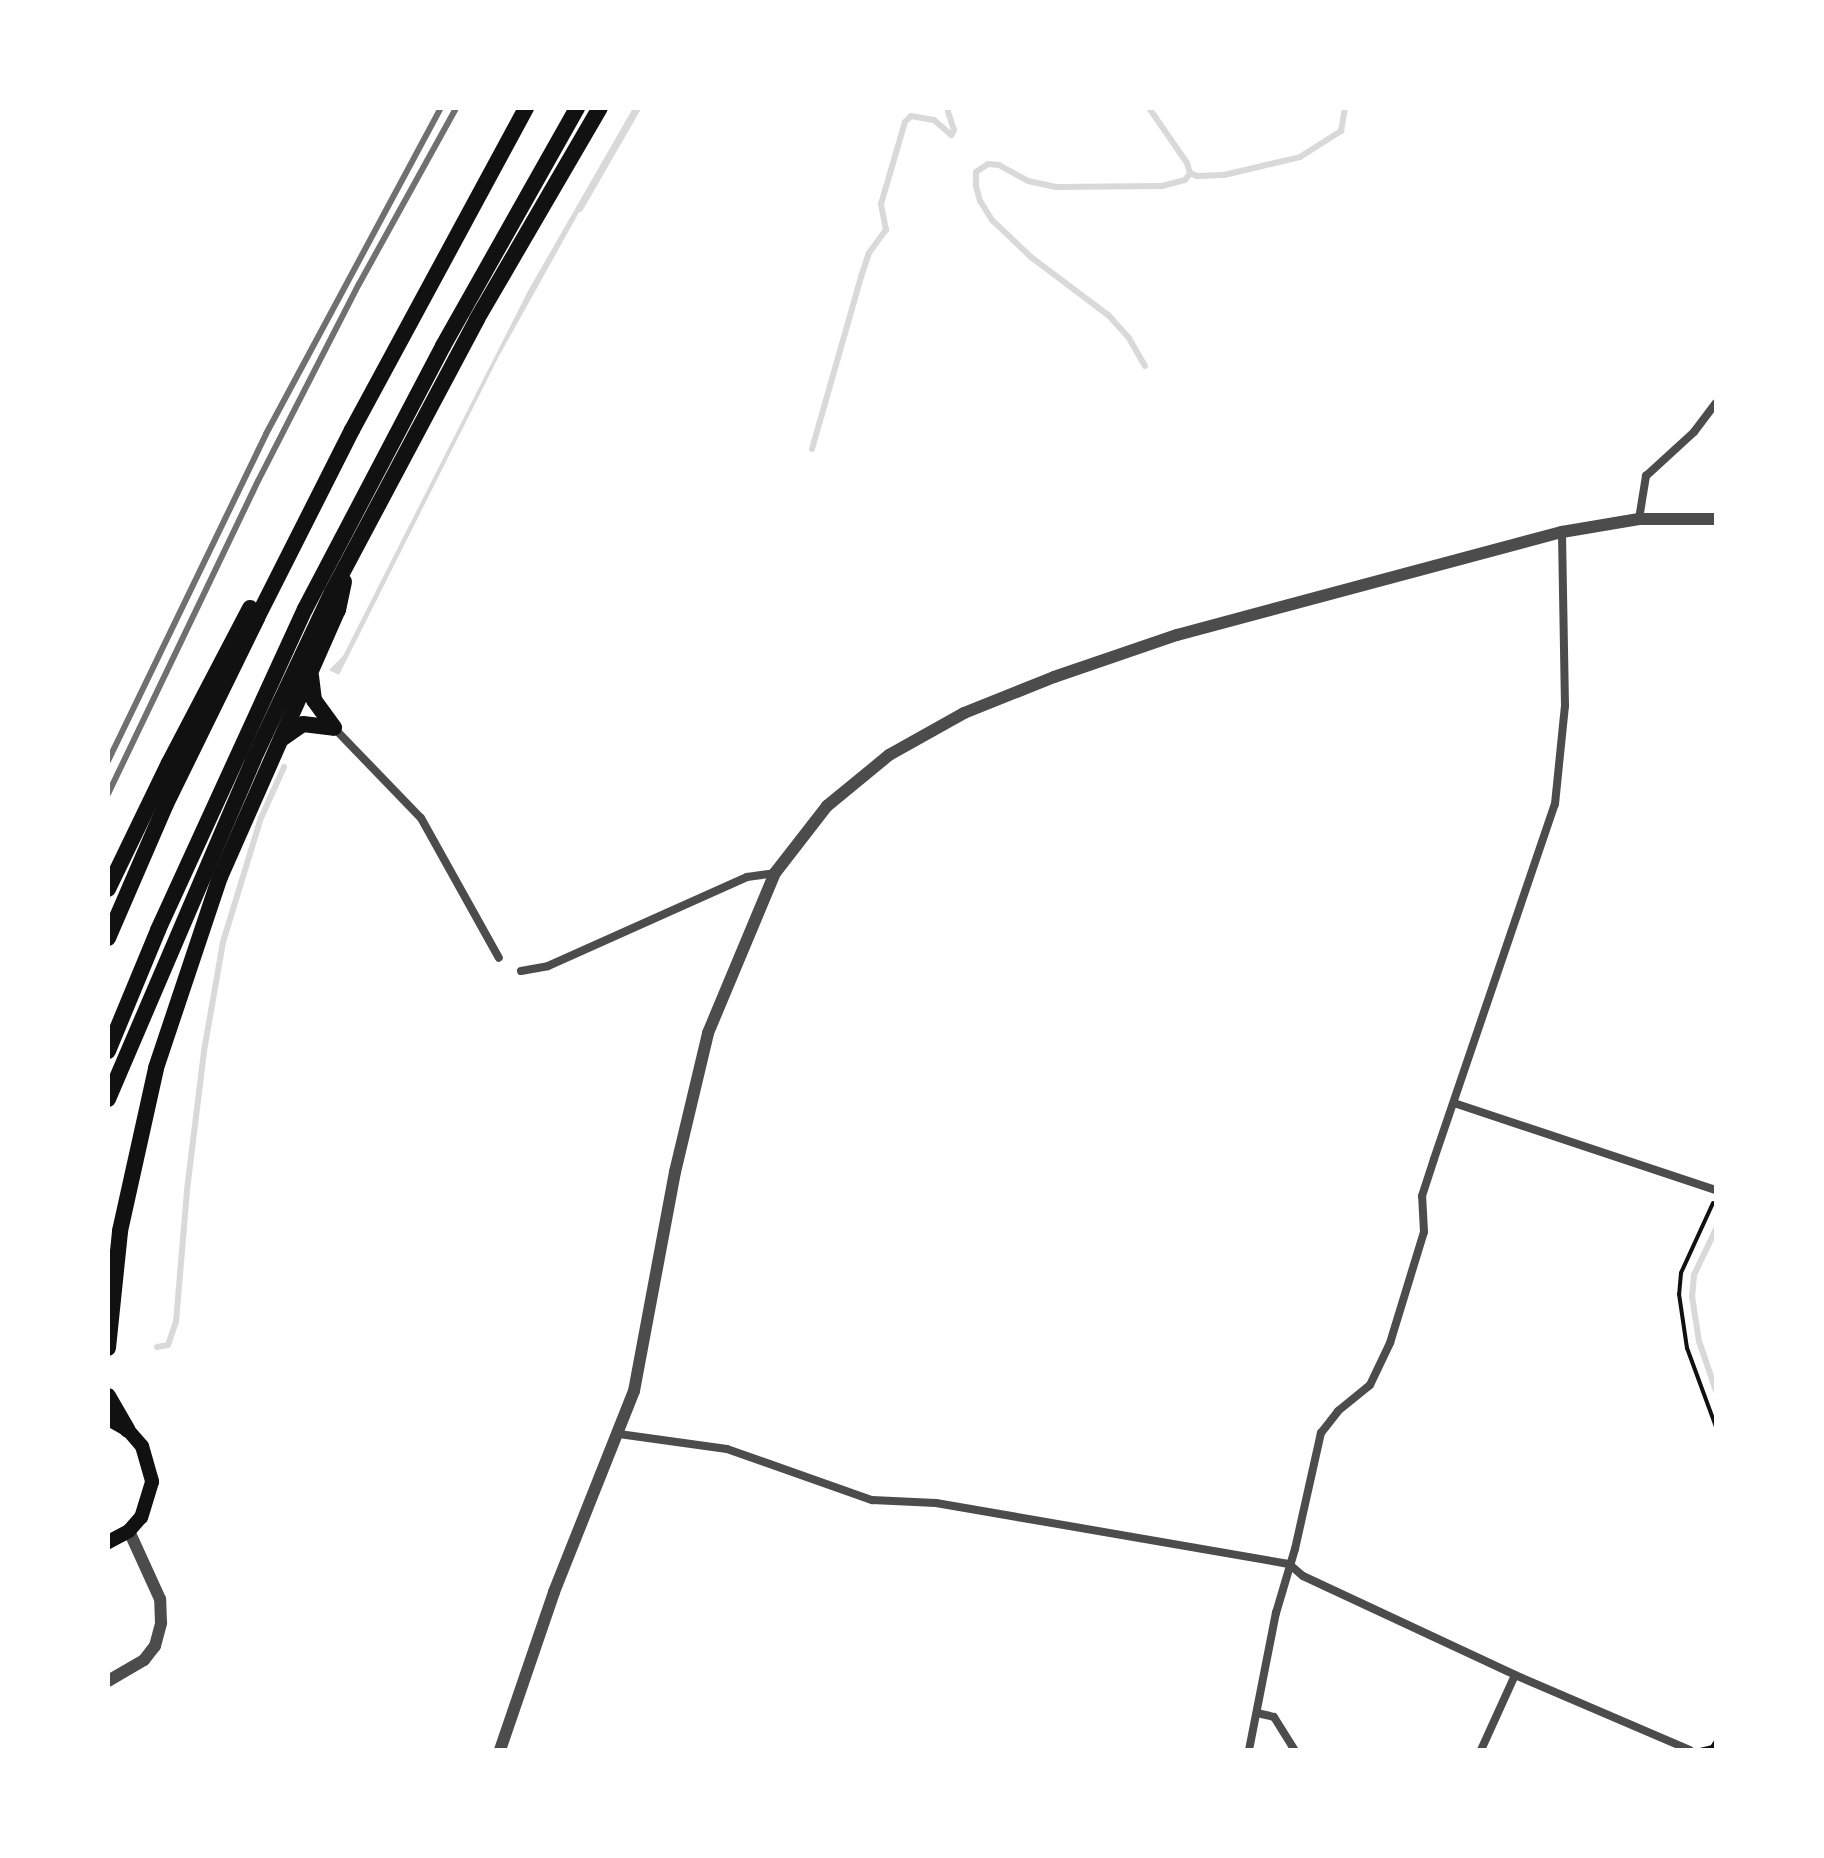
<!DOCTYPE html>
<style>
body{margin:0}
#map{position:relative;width:1824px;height:1858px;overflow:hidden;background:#fff;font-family:Overpass,sans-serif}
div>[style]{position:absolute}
.water>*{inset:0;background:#d9d9d9}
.stream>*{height:6px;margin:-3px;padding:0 3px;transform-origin:3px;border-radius:3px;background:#d9d9d9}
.path>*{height:4px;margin:-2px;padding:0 2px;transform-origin:2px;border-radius:2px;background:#111}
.minor>*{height:8px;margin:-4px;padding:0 4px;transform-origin:4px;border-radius:4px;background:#4c4c4c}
.tertiary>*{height:12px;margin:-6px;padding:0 6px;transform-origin:6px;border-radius:6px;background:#4c4c4c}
.secondary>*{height:14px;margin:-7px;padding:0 7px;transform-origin:7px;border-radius:7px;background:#111}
.trunk>*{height:16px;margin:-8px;padding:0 8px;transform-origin:8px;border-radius:8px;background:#111}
.rail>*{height:6px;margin:-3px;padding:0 3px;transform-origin:3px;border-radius:3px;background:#707070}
span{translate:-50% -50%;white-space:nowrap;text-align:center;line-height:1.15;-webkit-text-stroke:8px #fff;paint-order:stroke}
.frame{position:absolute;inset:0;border:110px solid #fff;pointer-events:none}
</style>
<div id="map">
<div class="water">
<div style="clip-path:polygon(633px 108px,637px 108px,498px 358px,339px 675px,329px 670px,343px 656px,528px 291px)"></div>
</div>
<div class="stream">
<div style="left:1190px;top:173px;width:8px;rotate:23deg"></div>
<div style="left:1197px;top:176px;width:27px;rotate:-2deg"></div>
<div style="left:1224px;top:175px;width:78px;rotate:-13.3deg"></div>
<div style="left:1300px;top:157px;width:49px;rotate:-32.4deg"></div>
<div style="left:1341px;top:131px;width:23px;rotate:-80deg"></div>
<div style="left:580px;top:209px;width:116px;rotate:-60.1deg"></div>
<div style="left:1145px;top:366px;width:32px;rotate:-120deg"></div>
<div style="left:1129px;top:338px;width:31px;rotate:-132deg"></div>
<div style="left:1108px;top:315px;width:95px;rotate:-143.1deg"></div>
<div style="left:1032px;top:258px;width:55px;rotate:-136.5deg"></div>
<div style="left:992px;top:220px;width:22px;rotate:-122deg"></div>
<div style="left:980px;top:201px;width:16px;rotate:-105deg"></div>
<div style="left:976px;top:186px;width:14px;rotate:-90deg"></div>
<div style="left:976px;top:172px;width:14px;rotate:-34deg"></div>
<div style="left:988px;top:164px;width:11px;rotate:5deg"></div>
<div style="left:999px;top:165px;width:33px;rotate:29deg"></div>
<div style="left:1028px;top:181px;width:30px;rotate:12deg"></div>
<div style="left:1057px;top:187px;width:105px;rotate:-0.5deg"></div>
<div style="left:1162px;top:186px;width:24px;rotate:-15deg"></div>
<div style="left:1185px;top:180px;width:9px;rotate:-54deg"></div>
<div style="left:1190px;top:173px;width:10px;rotate:-107deg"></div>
<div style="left:1187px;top:163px;width:67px;rotate:-124.6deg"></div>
<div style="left:812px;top:449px;width:179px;rotate:-74.1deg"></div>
<div style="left:861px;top:277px;width:25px;rotate:-72deg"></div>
<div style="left:869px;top:253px;width:29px;rotate:-54deg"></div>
<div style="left:886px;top:230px;width:26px;rotate:-101deg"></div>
<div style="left:881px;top:204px;width:85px;rotate:-73.7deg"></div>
<div style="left:905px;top:122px;width:8px;rotate:-45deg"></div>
<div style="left:911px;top:116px;width:23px;rotate:10deg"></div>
<div style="left:934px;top:120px;width:23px;rotate:41deg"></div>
<div style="left:951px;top:135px;width:6px;rotate:-59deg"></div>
<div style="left:954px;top:130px;width:23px;rotate:-108deg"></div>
<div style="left:1716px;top:1229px;width:51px;rotate:115.6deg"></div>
<div style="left:1694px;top:1275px;width:21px;rotate:95deg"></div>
<div style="left:1692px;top:1296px;width:46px;rotate:81.2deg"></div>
<div style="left:1699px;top:1341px;width:53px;rotate:71.2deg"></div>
<div style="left:157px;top:1347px;width:11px;rotate:-10deg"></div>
<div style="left:168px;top:1345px;width:24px;rotate:-71deg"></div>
<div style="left:176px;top:1322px;width:132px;rotate:-85.2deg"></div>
<div style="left:187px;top:1190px;width:140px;rotate:-83deg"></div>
<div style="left:204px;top:1051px;width:111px;rotate:-80.1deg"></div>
<div style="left:223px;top:942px;width:130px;rotate:-73deg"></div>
<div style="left:261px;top:818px;width:56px;rotate:-65.7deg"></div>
</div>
<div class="path">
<div style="left:1713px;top:1203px;width:77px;rotate:114.6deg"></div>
<div style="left:1681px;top:1273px;width:21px;rotate:95deg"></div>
<div style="left:1679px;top:1294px;width:55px;rotate:81.6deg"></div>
<div style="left:1687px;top:1348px;width:84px;rotate:69.8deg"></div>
<div style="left:1700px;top:1750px;width:12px;rotate:-14deg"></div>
<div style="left:1712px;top:1747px;width:7px;rotate:-56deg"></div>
</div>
<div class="minor">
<div style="left:1639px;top:519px;width:44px;rotate:-80.8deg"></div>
<div style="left:1646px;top:476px;width:65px;rotate:-42.5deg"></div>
<div style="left:1694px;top:432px;width:36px;rotate:-53deg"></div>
<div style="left:334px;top:728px;width:125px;rotate:46deg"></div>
<div style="left:421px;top:818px;width:160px;rotate:60.9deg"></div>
<div style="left:521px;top:971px;width:27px;rotate:-10deg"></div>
<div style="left:548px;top:966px;width:218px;rotate:-24.1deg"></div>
<div style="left:747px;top:877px;width:28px;rotate:-8deg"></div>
<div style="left:1454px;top:1103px;width:276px;rotate:18.4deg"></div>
<div style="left:619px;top:1434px;width:109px;rotate:7.9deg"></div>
<div style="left:727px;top:1449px;width:154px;rotate:19.4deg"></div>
<div style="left:872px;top:1500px;width:64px;rotate:2.7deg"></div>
<div style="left:936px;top:1503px;width:358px;rotate:9.8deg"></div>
<div style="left:1289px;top:1564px;width:18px;rotate:41deg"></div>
<div style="left:1303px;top:1576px;width:234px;rotate:25deg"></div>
<div style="left:1515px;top:1675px;width:190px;rotate:23.2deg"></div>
<div style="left:1257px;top:1713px;width:17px;rotate:13deg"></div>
<div style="left:1274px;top:1717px;width:39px;rotate:58deg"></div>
<div style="left:1249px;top:1750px;width:140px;rotate:-78.9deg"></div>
<div style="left:1276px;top:1613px;width:67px;rotate:-73.5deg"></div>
<div style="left:1295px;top:1549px;width:119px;rotate:-77.4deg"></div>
<div style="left:1321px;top:1433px;width:28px;rotate:-52deg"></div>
<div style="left:1338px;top:1411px;width:41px;rotate:-39.1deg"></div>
<div style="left:1370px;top:1385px;width:47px;rotate:-64.5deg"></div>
<div style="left:1390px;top:1343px;width:116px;rotate:-73deg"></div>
<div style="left:1424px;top:1232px;width:36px;rotate:-93deg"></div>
<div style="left:1422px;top:1196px;width:39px;rotate:-72deg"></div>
<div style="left:1434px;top:1159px;width:375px;rotate:-71.2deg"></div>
<div style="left:1555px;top:804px;width:99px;rotate:-84.2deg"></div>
<div style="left:1565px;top:706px;width:174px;rotate:-91deg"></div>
<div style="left:1481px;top:1750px;width:82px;rotate:-65.6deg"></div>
</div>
<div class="tertiary">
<div style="left:108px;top:1681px;width:42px;rotate:-30.3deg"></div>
<div style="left:144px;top:1660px;width:18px;rotate:-52deg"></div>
<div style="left:155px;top:1646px;width:24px;rotate:-75deg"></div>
<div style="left:161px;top:1623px;width:24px;rotate:-92deg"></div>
<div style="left:160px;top:1599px;width:75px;rotate:-114.5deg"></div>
<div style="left:500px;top:1750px;width:167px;rotate:-71.1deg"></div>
<div style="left:554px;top:1592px;width:216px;rotate:-68.3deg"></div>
<div style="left:634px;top:1391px;width:223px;rotate:-79.4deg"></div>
<div style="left:675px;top:1172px;width:143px;rotate:-76.6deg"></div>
<div style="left:708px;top:1033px;width:173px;rotate:-67.3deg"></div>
<div style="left:775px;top:873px;width:85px;rotate:-52.2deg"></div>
<div style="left:827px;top:806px;width:80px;rotate:-39.4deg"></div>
<div style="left:889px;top:755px;width:86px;rotate:-29.2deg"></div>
<div style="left:964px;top:713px;width:97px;rotate:-21.8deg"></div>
<div style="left:1054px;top:677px;width:130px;rotate:-18.9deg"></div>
<div style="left:1177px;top:635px;width:399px;rotate:-15deg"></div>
<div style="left:1562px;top:532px;width:78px;rotate:-9.6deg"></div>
<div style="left:1639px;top:519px;width:77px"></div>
</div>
<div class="secondary">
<div style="left:108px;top:1419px;width:23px;rotate:29deg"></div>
<div style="left:128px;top:1430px;width:21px;rotate:49deg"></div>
<div style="left:142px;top:1446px;width:37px;rotate:74deg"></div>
<div style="left:152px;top:1482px;width:37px;rotate:107deg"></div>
<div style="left:141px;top:1517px;width:18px;rotate:131deg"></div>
<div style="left:129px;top:1531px;width:24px;rotate:152deg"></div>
</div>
<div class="trunk">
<div style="left:311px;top:676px;width:24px;rotate:83deg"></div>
<div style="left:314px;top:700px;width:34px;rotate:54deg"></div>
<div style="left:283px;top:738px;width:24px;rotate:-35deg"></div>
<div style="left:303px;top:724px;width:31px;rotate:7deg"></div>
<div style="left:108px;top:889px;width:140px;rotate:-64.2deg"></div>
<div style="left:169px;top:763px;width:175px;rotate:-62.4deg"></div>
<div style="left:108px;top:938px;width:146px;rotate:-66.6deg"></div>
<div style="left:166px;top:804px;width:207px;rotate:-63.9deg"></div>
<div style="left:257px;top:618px;width:211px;rotate:-63.2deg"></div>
<div style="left:352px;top:430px;width:366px;rotate:-61.6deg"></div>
<div style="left:108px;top:1051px;width:131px;rotate:-67.5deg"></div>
<div style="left:158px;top:930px;width:353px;rotate:-65.4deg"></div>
<div style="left:305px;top:609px;width:297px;rotate:-62.3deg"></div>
<div style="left:443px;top:346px;width:273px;rotate:-60.6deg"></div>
<div style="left:108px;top:1099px;width:369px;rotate:-66.8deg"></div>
<div style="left:253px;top:760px;width:186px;rotate:-64.8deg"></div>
<div style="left:332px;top:592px;width:309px;rotate:-62deg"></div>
<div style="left:477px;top:319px;width:244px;rotate:-59.8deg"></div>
<div style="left:108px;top:1348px;width:118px;rotate:-84.1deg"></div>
<div style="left:120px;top:1231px;width:167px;rotate:-77.5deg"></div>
<div style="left:156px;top:1068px;width:201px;rotate:-71.5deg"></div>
<div style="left:220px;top:877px;width:292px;rotate:-66.2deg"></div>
<div style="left:338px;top:610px;width:29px;rotate:-78deg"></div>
<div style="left:108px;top:1396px;width:39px;rotate:60deg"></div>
</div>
<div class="rail">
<div style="left:108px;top:761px;width:363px;rotate:-64.2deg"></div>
<div style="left:266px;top:434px;width:370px;rotate:-61.8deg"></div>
<div style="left:108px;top:794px;width:347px;rotate:-64.4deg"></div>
<div style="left:258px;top:481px;width:221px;rotate:-62.9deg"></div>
<div style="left:359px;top:284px;width:201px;rotate:-61.1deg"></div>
</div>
<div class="frame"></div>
</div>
